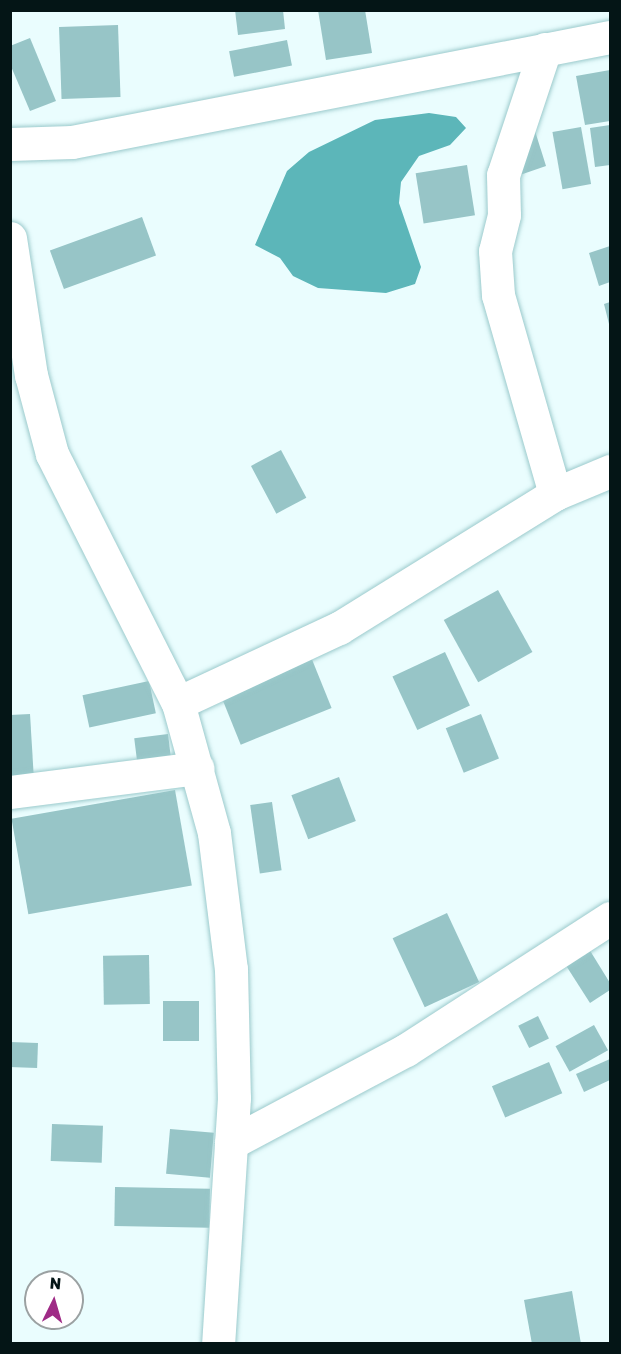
<!DOCTYPE html>
<style>
body{margin:0}
#map{position:relative;width:621px;height:1354px;overflow:hidden;background:#eafdfe;font-family:Rubik,sans-serif}
div>[style]{position:absolute}
.water>*{inset:0;background:#5cb6b9}
.building>*{inset:0;background:#97c5c7;transform-origin:0 0}
.roads{filter:drop-shadow(0 0 2px #9bcacc) drop-shadow(0 0 2px #9bcacc)}
.minor>*{height:33px;margin:-16.5px;padding:0 16.5px;transform-origin:16.5px;border-radius:16.5px;background:#fff}
span{translate:-50% -50%;white-space:nowrap;text-align:center;line-height:1.15;-webkit-text-stroke:4.5px #fff;paint-order:stroke}
.frame{position:absolute;inset:0;border:12px solid #041516;pointer-events:none}
.north{position:absolute;left:24px;top:1270px;width:60px;height:60px;box-sizing:border-box;background:#fff;border:2px solid #9ba1a2;border-radius:50%;rotate:5deg;font-size:16px;font-weight:700;line-height:24px;text-align:center;color:#041516}
.north::after{content:'';display:block;margin:auto;width:21px;height:27px;background:#9f2b86;clip-path:polygon(50% 0,100% 100%,50% 72%,0 100%)}
</style>
<div id="map">
<div class="water">
<div style="clip-path:polygon(429px 113px,456px 117px,466px 128px,450px 145px,419px 156px,401px 182px,399px 203px,421px 267px,415px 284px,386px 293px,318px 288px,293px 276px,280px 258px,255px 245px,287px 171px,309px 152px,375px 120px)"></div>
</div>
<div class="building">
<div style="clip-path:polygon(235px 10px,283px 10px,285px 29px,238px 35px)"></div>
<div style="clip-path:polygon(318px 10px,365px 10px,372px 53px,326px 60px)"></div>
<div style="left:118px;top:25px;width:72px;height:59px;rotate:88deg"></div>
<div style="clip-path:polygon(30px 38px,56px 101px,30px 111px,10px 64px,10px 46px)"></div>
<div style="left:287px;top:40px;width:26px;height:59px;rotate:79deg"></div>
<div style="clip-path:polygon(610px 70px,610px 121px,585px 125px,576px 76px)"></div>
<div style="clip-path:polygon(610px 125px,610px 165px,595px 167px,590px 128px)"></div>
<div style="left:581px;top:127px;width:58px;height:29px;rotate:80deg"></div>
<div style="clip-path:polygon(535px 131px,546px 166px,517px 176px)"></div>
<div style="left:467px;top:165px;width:51px;height:52px;rotate:81deg"></div>
<div style="left:142px;top:217px;width:41px;height:98px;rotate:70deg"></div>
<div style="clip-path:polygon(610px 246px,610px 282px,599px 286px,589px 253px)"></div>
<div style="clip-path:polygon(610px 302px,610px 328px,604px 304px)"></div>
<div style="left:281px;top:450px;width:54px;height:34px;rotate:62deg"></div>
<div style="left:498px;top:590px;width:71px;height:62px;rotate:61deg"></div>
<div style="left:445px;top:652px;width:59px;height:58px;rotate:65deg"></div>
<div style="left:311px;top:657px;width:55px;height:98px;rotate:68deg"></div>
<div style="left:149px;top:681px;width:33px;height:68px;rotate:78deg"></div>
<div style="clip-path:polygon(30px 714px,34px 780px,10px 782px,10px 715px)"></div>
<div style="left:481px;top:714px;width:48px;height:38px;rotate:68deg"></div>
<div style="left:168px;top:734px;width:33px;height:34px;rotate:83deg"></div>
<div style="left:339px;top:777px;width:47px;height:51px;rotate:69deg"></div>
<div style="left:175px;top:790px;width:97px;height:166px;rotate:80deg"></div>
<div style="left:272px;top:802px;width:69px;height:22px;rotate:82deg"></div>
<div style="left:447px;top:913px;width:76px;height:60px;rotate:65deg"></div>
<div style="clip-path:polygon(589px 949px,610px 983px,610px 990px,590px 1003px,565px 964px)"></div>
<div style="left:149px;top:955px;width:49px;height:46px;rotate:89deg"></div>
<div style="left:163px;top:1001px;width:36px;height:40px"></div>
<div style="left:538px;top:1016px;width:25px;height:22px;rotate:64deg"></div>
<div style="left:594px;top:1025px;width:29px;height:44px;rotate:61deg"></div>
<div style="left:10px;top:1042px;width:28px;height:25px;rotate:2deg"></div>
<div style="clip-path:polygon(610px 1059px,610px 1080px,584px 1092px,576px 1074px)"></div>
<div style="left:549px;top:1062px;width:34px;height:62px;rotate:67deg"></div>
<div style="left:52px;top:1124px;width:51px;height:37px;rotate:2deg"></div>
<div style="left:170px;top:1129px;width:44px;height:45px;rotate:5deg"></div>
<div style="left:115px;top:1187px;width:95px;height:39px;rotate:1deg"></div>
<div style="clip-path:polygon(572px 1291px,581px 1344px,532px 1344px,524px 1300px)"></div>
</div>
<div class="roads">
<div class="minor">
<div style="left:545px;top:49px;width:133px;rotate:108.4deg"></div>
<div style="left:503px;top:175px;width:40px;rotate:88.6deg"></div>
<div style="left:504px;top:215px;width:37px;rotate:104deg"></div>
<div style="left:495px;top:251px;width:44px;rotate:86.1deg"></div>
<div style="left:498px;top:295px;width:207px;rotate:74deg"></div>
<div style="left:555px;top:494px;width:60px;rotate:-22.7deg"></div>
<div style="left:10px;top:144px;width:62px;rotate:-1.8deg"></div>
<div style="left:72px;top:142px;width:548px;rotate:-11.04deg"></div>
<div style="left:10px;top:238px;width:139px;rotate:81.3deg"></div>
<div style="left:31px;top:375px;width:82px;rotate:75.1deg"></div>
<div style="left:52px;top:454px;width:279px;rotate:63.2deg"></div>
<div style="left:178px;top:703px;width:135px;rotate:74.5deg"></div>
<div style="left:214px;top:833px;width:137px;rotate:82.9deg"></div>
<div style="left:231px;top:969px;width:129px;rotate:88.7deg"></div>
<div style="left:234px;top:1098px;width:247px;rotate:93.7deg"></div>
<div style="left:178px;top:703px;width:178px;rotate:-25deg"></div>
<div style="left:339px;top:628px;width:254px;rotate:-31.8deg"></div>
<div style="left:10px;top:792px;width:189px;rotate:-7.3deg"></div>
<div style="left:231px;top:1143px;width:198px;rotate:-28deg"></div>
<div style="left:406px;top:1050px;width:243px;rotate:-32.9deg"></div>
</div>
</div>
<div class="frame"></div>
<div class="north">N</div>
</div>
